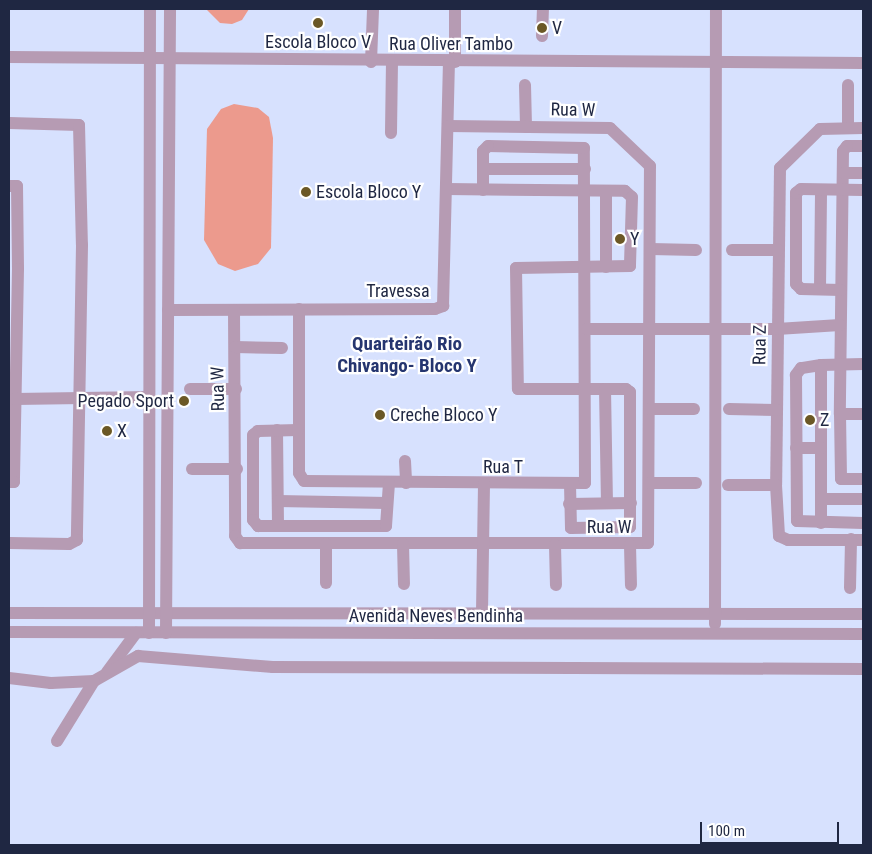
<!DOCTYPE html>
<meta charset="utf-8">
<style>
body{margin:0}
#map{position:relative;width:872px;height:854px;overflow:hidden;background:#d7e1fe;font-family:"Roboto Condensed",sans-serif}
div>[style]{position:absolute}
.green>*{inset:0;background:#ec9a8d}
.minor>*{height:12px;margin:-6px;padding:0 6px;transform-origin:6px;border-radius:6px;background:#b69bb3}
.dots>*{width:14px;height:14px;translate:-50% -50%;box-sizing:border-box;border:2px solid #fff;border-radius:50%}
span{translate:-50% -50%;white-space:nowrap;text-align:center;line-height:1.15;-webkit-text-stroke:4.5px #fff;paint-order:stroke}
.poi-label{font-size:18px;color:#1f2742}
.left{translate:0 -50%;text-align:left}
.right{translate:-100% -50%;text-align:right}
.street-label{font-size:18px;color:#1f2742}
.neighbourhood-label{font-size:19px;color:#25356f;font-weight:700}
.frame{position:absolute;inset:0;border:10px solid #1f2742;pointer-events:none}
.scale{position:absolute;left:700px;top:822px;width:139px;height:22px;box-sizing:border-box;border:2px solid #1f2742;border-top:0;padding-left:6px;font-size:15px;line-height:18px;white-space:nowrap;color:#1f2742;-webkit-text-stroke:4px #fff;paint-order:stroke}
</style>
<div id="map">
<div class="green">
<div style="clip-path:polygon(206px 9px,249px 9px,242px 20px,232px 24px,220px 23px)"></div>
<div style="clip-path:polygon(234px 104px,258px 108px,269px 117px,273px 138px,271px 248px,258px 264px,235px 271px,218px 264px,204px 240px,207px 129px,221px 109px)"></div>
</div>
<div class="minor">
<div style="left:542px;top:36px;width:27px;rotate:-88deg"></div>
<div style="left:9px;top:57px;width:854px;rotate:0.4deg"></div>
<div style="left:371px;top:62px;width:53px;rotate:-87.8deg"></div>
<div style="left:455px;top:62px;width:53px;rotate:-90deg"></div>
<div style="left:525px;top:85px;width:42px;rotate:88.6deg"></div>
<div style="left:9px;top:123px;width:70px;rotate:1.6deg"></div>
<div style="left:79px;top:125px;width:120px;rotate:88.6deg"></div>
<div style="left:82px;top:245px;width:295px;rotate:91deg"></div>
<div style="left:77px;top:540px;width:9px;rotate:153deg"></div>
<div style="left:69px;top:544px;width:60px;rotate:-179deg"></div>
<div style="left:848px;top:128px;width:43px;rotate:-90deg"></div>
<div style="left:863px;top:128px;width:43px;rotate:178.7deg"></div>
<div style="left:820px;top:129px;width:56px;rotate:135.7deg"></div>
<div style="left:780px;top:168px;width:317px;rotate:90.7deg"></div>
<div style="left:776px;top:485px;width:51px;rotate:86.6deg"></div>
<div style="left:779px;top:536px;width:10px;rotate:24deg"></div>
<div style="left:788px;top:540px;width:75px"></div>
<div style="left:391px;top:133px;width:71px;rotate:-89.2deg"></div>
<div style="left:863px;top:146px;width:16px;rotate:180deg"></div>
<div style="left:847px;top:146px;width:6px;rotate:129deg"></div>
<div style="left:843px;top:151px;width:263px;rotate:90.7deg"></div>
<div style="left:840px;top:414px;width:65px;rotate:89.1deg"></div>
<div style="left:841px;top:479px;width:22px"></div>
<div style="left:484px;top:169px;width:101px"></div>
<div style="left:844px;top:173px;width:19px"></div>
<div style="left:9px;top:186px;width:8px"></div>
<div style="left:17px;top:186px;width:83px;rotate:89.3deg"></div>
<div style="left:18px;top:269px;width:213px;rotate:91.1deg"></div>
<div style="left:14px;top:482px;width:5px;rotate:180deg"></div>
<div style="left:447px;top:189px;width:178px;rotate:0.6deg"></div>
<div style="left:625px;top:191px;width:9px;rotate:41deg"></div>
<div style="left:632px;top:197px;width:69px;rotate:91.7deg"></div>
<div style="left:630px;top:266px;width:114px;rotate:179deg"></div>
<div style="left:516px;top:268px;width:121px;rotate:89.1deg"></div>
<div style="left:518px;top:389px;width:108px"></div>
<div style="left:626px;top:389px;width:5px;rotate:37deg"></div>
<div style="left:630px;top:392px;width:135px;rotate:90deg"></div>
<div style="left:630px;top:527px;width:59px;rotate:179deg"></div>
<div style="left:571px;top:528px;width:44px;rotate:-91.3deg"></div>
<div style="left:651px;top:249px;width:45px;rotate:1.3deg"></div>
<div style="left:732px;top:250px;width:46px"></div>
<div style="left:606px;top:267px;width:76px;rotate:-90deg"></div>
<div style="left:820px;top:289px;width:99px;rotate:-89.4deg"></div>
<div style="left:841px;top:290px;width:40px;rotate:-178.6deg"></div>
<div style="left:801px;top:289px;width:7px;rotate:-135deg"></div>
<div style="left:796px;top:284px;width:91px;rotate:-90deg"></div>
<div style="left:796px;top:193px;width:6px;rotate:-39deg"></div>
<div style="left:801px;top:189px;width:62px;rotate:0.9deg"></div>
<div style="left:299px;top:309px;width:164px;rotate:90deg"></div>
<div style="left:299px;top:473px;width:9px;rotate:58deg"></div>
<div style="left:304px;top:481px;width:281px;rotate:0.4deg"></div>
<div style="left:585px;top:483px;width:335px;rotate:-90.2deg"></div>
<div style="left:584px;top:148px;width:96px;rotate:-178.8deg"></div>
<div style="left:488px;top:146px;width:7px;rotate:135deg"></div>
<div style="left:483px;top:151px;width:39px;rotate:90deg"></div>
<div style="left:168px;top:310px;width:267px;rotate:-0.2deg"></div>
<div style="left:435px;top:309px;width:9px;rotate:-21deg"></div>
<div style="left:443px;top:306px;width:244px;rotate:-88.6deg"></div>
<div style="left:234px;top:310px;width:226px;rotate:89.7deg"></div>
<div style="left:235px;top:536px;width:9px;rotate:54deg"></div>
<div style="left:240px;top:543px;width:408px"></div>
<div style="left:648px;top:543px;width:377px;rotate:-89.7deg"></div>
<div style="left:650px;top:166px;width:55px;rotate:-136.5deg"></div>
<div style="left:610px;top:128px;width:162px;rotate:-179.3deg"></div>
<div style="left:587px;top:329px;width:190px"></div>
<div style="left:777px;top:329px;width:63px;rotate:-3.6deg"></div>
<div style="left:235px;top:347px;width:47px;rotate:1.2deg"></div>
<div style="left:863px;top:364px;width:42px;rotate:178.6deg"></div>
<div style="left:821px;top:365px;width:20px;rotate:171deg"></div>
<div style="left:801px;top:368px;width:9px;rotate:126deg"></div>
<div style="left:796px;top:375px;width:146px;rotate:89.6deg"></div>
<div style="left:797px;top:521px;width:66px;rotate:1.7deg"></div>
<div style="left:821px;top:365px;width:158px;rotate:90deg"></div>
<div style="left:190px;top:389px;width:46px"></div>
<div style="left:605px;top:389px;width:114px;rotate:89deg"></div>
<div style="left:15px;top:399px;width:134px;rotate:-0.9deg"></div>
<div style="left:650px;top:409px;width:44px"></div>
<div style="left:729px;top:409px;width:48px;rotate:1.2deg"></div>
<div style="left:840px;top:414px;width:23px"></div>
<div style="left:277px;top:430px;width:96px;rotate:89.4deg"></div>
<div style="left:298px;top:430px;width:40px;rotate:178.6deg"></div>
<div style="left:258px;top:431px;width:6px;rotate:141deg"></div>
<div style="left:253px;top:435px;width:85px;rotate:90deg"></div>
<div style="left:253px;top:520px;width:8px;rotate:50deg"></div>
<div style="left:258px;top:526px;width:128px"></div>
<div style="left:386px;top:526px;width:43px;rotate:-86deg"></div>
<div style="left:796px;top:448px;width:25px"></div>
<div style="left:405px;top:461px;width:22px;rotate:87deg"></div>
<div style="left:192px;top:469px;width:45px"></div>
<div style="left:650px;top:483px;width:46px"></div>
<div style="left:728px;top:485px;width:48px"></div>
<div style="left:821px;top:499px;width:42px"></div>
<div style="left:278px;top:501px;width:109px;rotate:1.1deg"></div>
<div style="left:569px;top:504px;width:62px;rotate:-0.9deg"></div>
<div style="left:403px;top:544px;width:40px;rotate:88.6deg"></div>
<div style="left:555px;top:545px;width:40px;rotate:88.6deg"></div>
<div style="left:630px;top:545px;width:40px;rotate:88.6deg"></div>
<div style="left:326px;top:583px;width:39px;rotate:-90deg"></div>
<div style="left:850px;top:588px;width:49px;rotate:-88.8deg"></div>
<div style="left:482px;top:612px;width:128px;rotate:-89.1deg"></div>
<div style="left:9px;top:613px;width:854px;rotate:0.07deg"></div>
<div style="left:715px;top:624px;width:615px;rotate:-89.91deg"></div>
<div style="left:9px;top:632px;width:854px;rotate:0.13deg"></div>
<div style="left:149px;top:633px;width:624px;rotate:-89.91deg"></div>
<div style="left:166px;top:633px;width:624px;rotate:-89.63deg"></div>
<div style="left:107px;top:672px;width:49px;rotate:-53.4deg"></div>
<div style="left:9px;top:678px;width:42px;rotate:6.8deg"></div>
<div style="left:51px;top:683px;width:43px;rotate:-2.7deg"></div>
<div style="left:94px;top:681px;width:51px;rotate:-29.6deg"></div>
<div style="left:138px;top:656px;width:135px;rotate:4.7deg"></div>
<div style="left:273px;top:667px;width:590px;rotate:0.19deg"></div>
<div style="left:57px;top:741px;width:70px;rotate:-58.3deg"></div>
</div>
<div class="dots">
<div style="left:318px;top:23px;background:#6b5826"></div>
<div style="left:542px;top:28px;background:#6b5826"></div>
<div style="left:306px;top:192px;background:#6b5826"></div>
<div style="left:620px;top:239px;background:#6b5826"></div>
<div style="left:184px;top:401px;background:#6b5826"></div>
<div style="left:380px;top:415px;background:#6b5826"></div>
<div style="left:810px;top:420px;background:#6b5826"></div>
<div style="left:107px;top:431px;background:#6b5826"></div>
</div>
<div class="poi-label">
<span class="left" style="left:552px;top:28px">V</span>
<span style="left:318px;top:42px">Escola Bloco V</span>
<span class="left" style="left:316px;top:192px">Escola Bloco Y</span>
<span class="left" style="left:630px;top:239px">Y</span>
<span class="right" style="left:174px;top:401px">Pegado Sport</span>
<span class="left" style="left:390px;top:415px">Creche Bloco Y</span>
<span class="left" style="left:820px;top:420px">Z</span>
<span class="left" style="left:117px;top:431px">X</span>
</div>
<div class="street-label">
<span style="left:451px;top:44px">Rua Oliver Tambo</span>
<span style="left:573px;top:110px;rotate:1deg">Rua W</span>
<span style="left:398px;top:291px">Travessa</span>
<span style="left:760px;top:345px;rotate:-89deg">Rua Z</span>
<span style="left:218px;top:389px;rotate:-91deg">Rua W</span>
<span style="left:503px;top:467px">Rua T</span>
<span style="left:609px;top:527px">Rua W</span>
<span style="left:436px;top:616px">Avenida Neves Bendinha</span>
</div>
<div class="neighbourhood-label">
<span style="left:407px;top:355px">Quarteirão Rio<br>Chivango- Bloco Y</span>
</div>
<div class="frame"></div>
<div class="scale">100 m</div>
</div>
